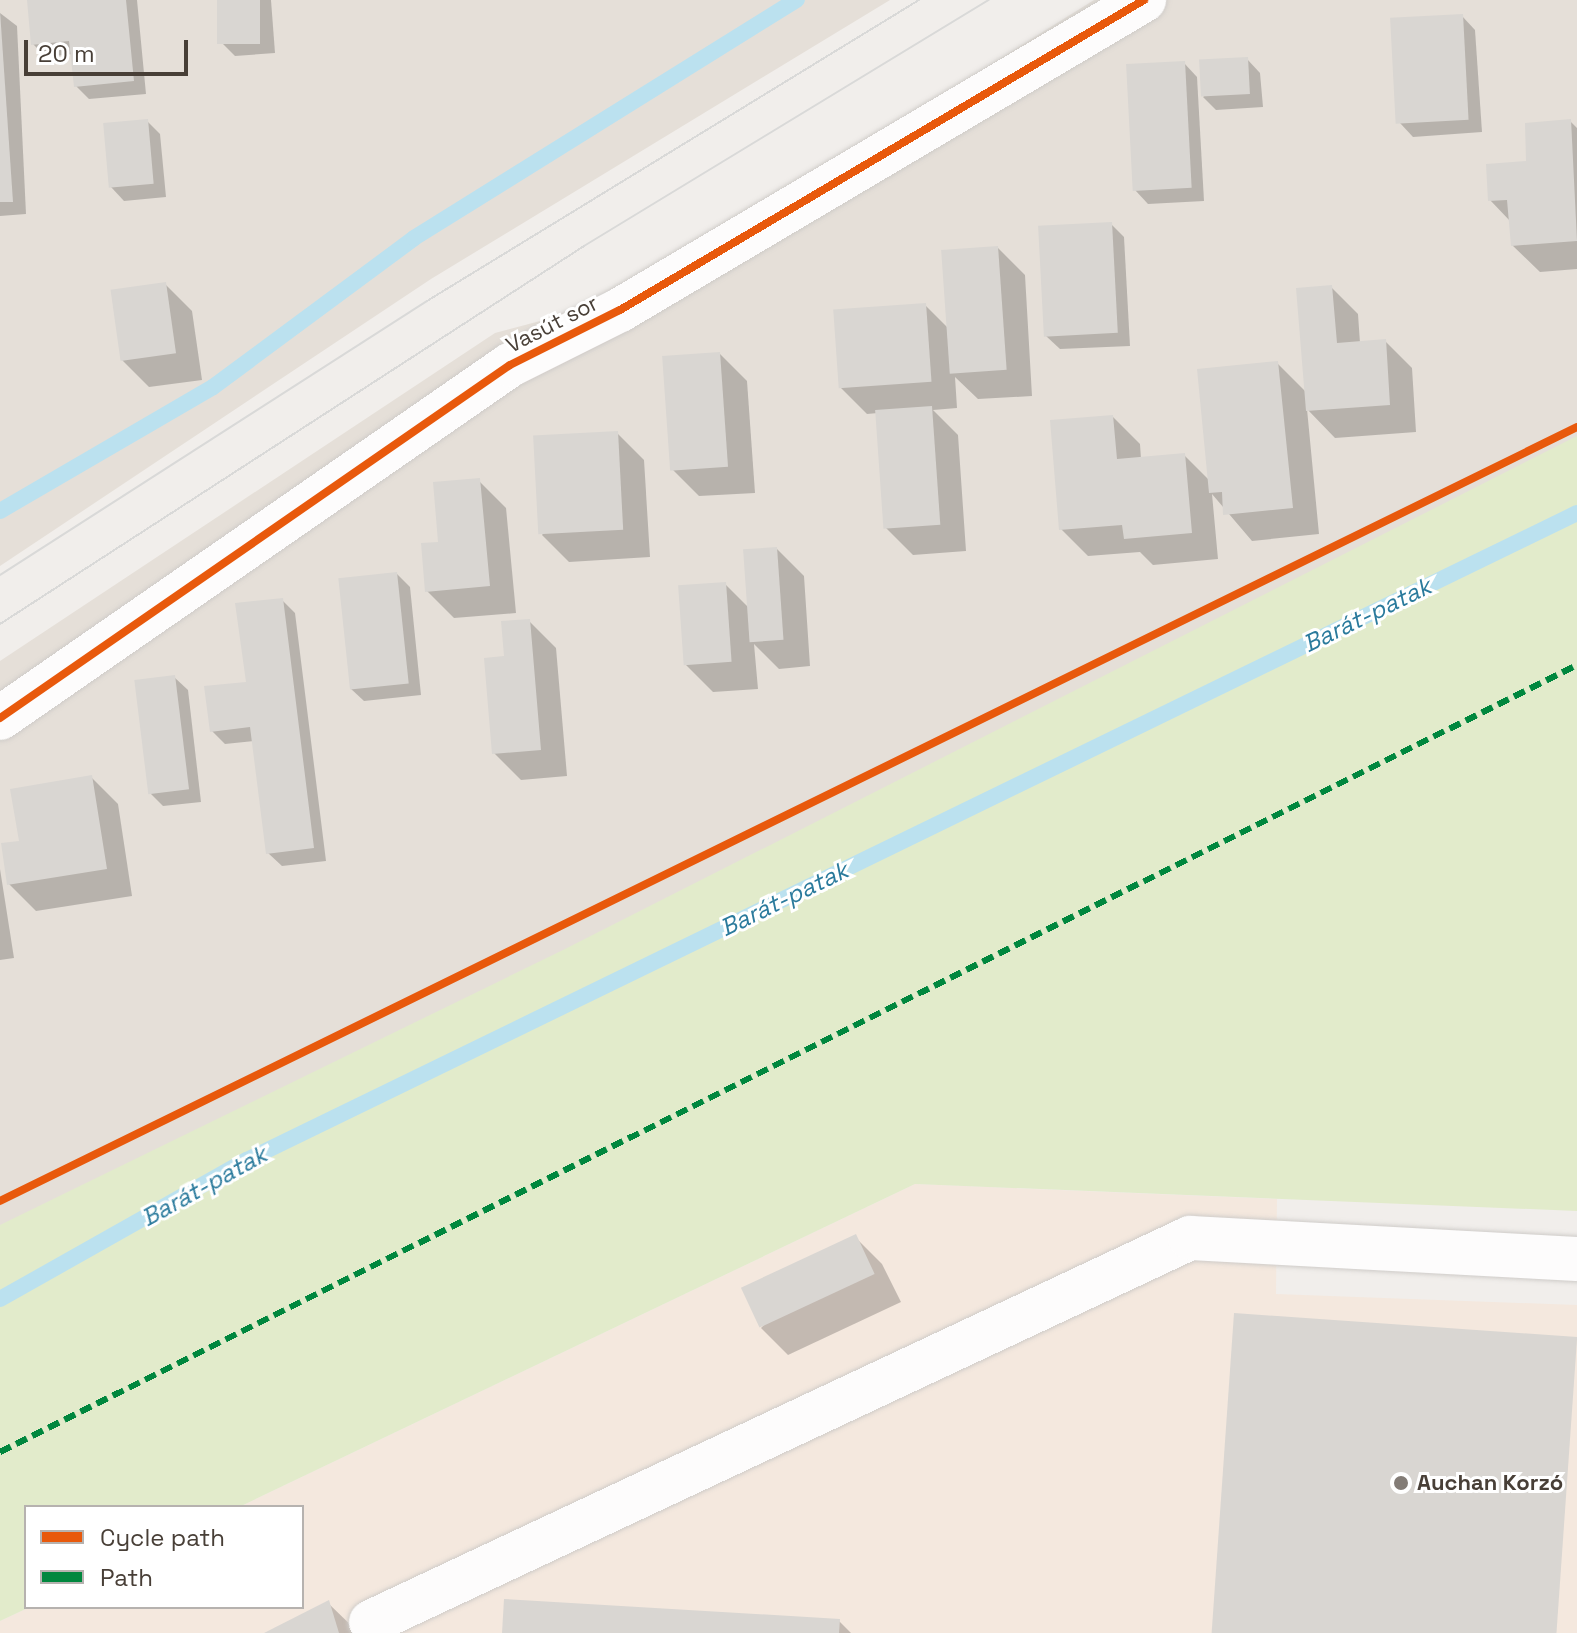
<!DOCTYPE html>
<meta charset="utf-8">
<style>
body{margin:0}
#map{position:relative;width:1577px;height:1633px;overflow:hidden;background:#f1eeeb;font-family:"Space Grotesk",sans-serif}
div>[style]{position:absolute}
.residential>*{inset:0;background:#e5dfd8}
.commercial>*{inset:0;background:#f4e8de}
.green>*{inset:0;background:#e2ebcb}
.shadow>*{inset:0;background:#0003}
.stream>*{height:16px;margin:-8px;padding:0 8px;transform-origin:8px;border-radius:8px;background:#bbe1ef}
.building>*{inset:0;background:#d9d6d2;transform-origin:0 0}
.roads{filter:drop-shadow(0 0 2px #cfccc9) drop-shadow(0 0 2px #cfccc9)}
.minor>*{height:44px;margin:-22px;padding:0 22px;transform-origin:22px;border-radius:22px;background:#fdfcfc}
.tram>*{height:2px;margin:-1px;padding:0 1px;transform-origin:1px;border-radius:1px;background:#d9d9d8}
.quiet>*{height:6px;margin-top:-3px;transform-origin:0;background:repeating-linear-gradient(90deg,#00873e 0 12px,transparent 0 18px)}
.cycleway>*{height:8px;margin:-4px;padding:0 4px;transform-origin:4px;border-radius:4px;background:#e8590c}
.dots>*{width:22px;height:22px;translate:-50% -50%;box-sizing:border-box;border:4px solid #fff;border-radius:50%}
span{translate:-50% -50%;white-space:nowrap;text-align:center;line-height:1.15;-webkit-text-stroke:6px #fff;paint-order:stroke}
.street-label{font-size:22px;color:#483f37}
.poi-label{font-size:22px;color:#483f37;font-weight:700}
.left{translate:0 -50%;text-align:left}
.water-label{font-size:24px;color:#2a7a9c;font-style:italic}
.legend{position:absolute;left:24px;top:1505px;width:280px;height:104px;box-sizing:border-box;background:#fff;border:2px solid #b6b2af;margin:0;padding:10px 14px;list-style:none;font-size:24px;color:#483f37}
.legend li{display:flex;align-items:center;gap:16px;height:40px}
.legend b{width:40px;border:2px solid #b6b2af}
.scale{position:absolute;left:24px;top:40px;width:164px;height:36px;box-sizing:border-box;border:4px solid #483f37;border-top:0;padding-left:10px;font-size:24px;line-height:28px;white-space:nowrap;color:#483f37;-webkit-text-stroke:6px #fff;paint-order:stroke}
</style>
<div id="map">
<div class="residential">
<div style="clip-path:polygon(0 0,890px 0,431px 279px,0 566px)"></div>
<div style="clip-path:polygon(1094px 0,1577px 0,1577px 488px,0 1232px,0 661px,495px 333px,612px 302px)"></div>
</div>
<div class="commercial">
<div style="clip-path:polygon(915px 1184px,1277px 1199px,1276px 1294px,1577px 1305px,1577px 1633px,0 1633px,0 1621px,30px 1607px,302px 1607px,302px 1507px,239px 1507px)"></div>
</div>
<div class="green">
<div style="clip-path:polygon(1577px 436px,1577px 1211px,915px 1184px,239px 1507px,26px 1507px,30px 1607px,0 1621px,0 1225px,563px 950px)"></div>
</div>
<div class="shadow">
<div style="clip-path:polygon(29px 0,137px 0,146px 94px,89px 99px,76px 86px,73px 54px,46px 57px,33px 44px)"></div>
<div style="clip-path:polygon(219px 0,271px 0,275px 53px,235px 56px,222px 43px)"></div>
<div style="clip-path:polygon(0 13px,17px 26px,26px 214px,0 216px)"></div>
<div style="clip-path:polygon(1462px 16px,1475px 30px,1482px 132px,1413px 137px,1400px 123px)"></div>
<div style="clip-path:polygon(1247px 59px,1260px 73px,1263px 107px,1216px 110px,1203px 97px)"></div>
<div style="clip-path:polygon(1184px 63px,1197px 77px,1204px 201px,1148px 204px,1135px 190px)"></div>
<div style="clip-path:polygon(147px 121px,160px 134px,166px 197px,124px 201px,111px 187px)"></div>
<div style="clip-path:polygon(1570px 121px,1577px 128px,1577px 269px,1540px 272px,1512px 245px,1510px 221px,1490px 200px)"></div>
<div style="clip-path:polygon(1111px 224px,1124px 237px,1130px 346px,1060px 349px,1046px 336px)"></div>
<div style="clip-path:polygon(998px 248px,1025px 275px,1032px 396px,978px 399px,955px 377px,957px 408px,933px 410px,958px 435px,966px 551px,913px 555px,886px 528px,878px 413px,867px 414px,840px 387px,925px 305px,948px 328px)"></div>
<div style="clip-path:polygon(165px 284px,192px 311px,202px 380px,149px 387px,122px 360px)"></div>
<div style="clip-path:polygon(1331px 287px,1358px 314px,1360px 343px,1385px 341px,1412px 368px,1416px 432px,1335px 438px,1307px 409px,1319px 534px,1252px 541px,1212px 494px,1218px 559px,1153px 565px,1140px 552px,1088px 556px,1061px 529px,1113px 417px,1140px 444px,1141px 459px,1184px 455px,1210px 481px,1278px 364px,1306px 392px)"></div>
<div style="clip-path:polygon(720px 354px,747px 381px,755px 493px,699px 496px,672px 469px)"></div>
<div style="clip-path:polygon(617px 433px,644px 460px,650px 557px,569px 562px,542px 535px)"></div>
<div style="clip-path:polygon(479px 481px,506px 508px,516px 613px,454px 618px,427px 591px,441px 544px)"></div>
<div style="clip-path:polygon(777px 549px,804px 576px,810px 666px,779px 669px,754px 644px,758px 689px,713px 692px,686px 665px,725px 584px,750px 609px)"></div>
<div style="clip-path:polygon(397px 574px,410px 587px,421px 695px,364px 701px,350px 688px)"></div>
<div style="clip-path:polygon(282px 600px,295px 613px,326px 861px,282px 866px,268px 853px,254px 741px,225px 744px,212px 731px,248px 683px)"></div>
<div style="clip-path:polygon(529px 621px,556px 648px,567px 776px,521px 780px,494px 753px,506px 658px)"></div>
<div style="clip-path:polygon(174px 677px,188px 690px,201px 802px,163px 806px,150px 793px)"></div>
<div style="clip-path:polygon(91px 777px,118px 804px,132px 896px,36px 911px,9px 884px,21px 842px)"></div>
<div style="clip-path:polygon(0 869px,14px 958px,0 960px)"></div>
<div style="clip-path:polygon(855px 1237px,882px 1264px,901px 1302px,788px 1355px,761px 1328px)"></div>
<div style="clip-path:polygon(328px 1603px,359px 1633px,268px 1633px)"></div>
<div style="clip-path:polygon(839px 1621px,851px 1633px,504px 1633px)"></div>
</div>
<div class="stream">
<div style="left:0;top:511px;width:246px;rotate:-30.2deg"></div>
<div style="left:213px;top:387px;width:250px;rotate:-36.5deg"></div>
<div style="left:414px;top:238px;width:451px;rotate:-31.9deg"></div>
<div style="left:0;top:1299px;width:283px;rotate:-29.4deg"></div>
<div style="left:247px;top:1160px;width:1479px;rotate:-25.94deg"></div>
</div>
<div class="building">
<div style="clip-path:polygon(27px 0,126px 0,134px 81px,74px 87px,69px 41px,31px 45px)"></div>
<div style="left:217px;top:0;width:43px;height:44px"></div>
<div style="clip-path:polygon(0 11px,13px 202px,0 202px)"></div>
<div style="left:1463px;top:14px;width:106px;height:73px;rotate:87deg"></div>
<div style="left:1248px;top:57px;width:37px;height:49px;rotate:87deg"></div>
<div style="left:1185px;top:61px;width:127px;height:59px;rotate:87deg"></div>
<div style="left:148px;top:119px;width:65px;height:45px;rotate:85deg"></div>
<div style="clip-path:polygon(1571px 119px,1577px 241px,1511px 246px,1507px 200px,1488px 201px,1486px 164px,1526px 161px,1525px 123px)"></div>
<div style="left:1112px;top:222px;width:111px;height:74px;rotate:87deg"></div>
<div style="left:998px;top:246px;width:124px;height:57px;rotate:86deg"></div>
<div style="left:166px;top:282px;width:72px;height:56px;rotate:82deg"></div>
<div style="clip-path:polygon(1332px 285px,1337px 343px,1386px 339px,1390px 405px,1306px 411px,1296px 288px)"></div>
<div style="left:926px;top:303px;width:79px;height:93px;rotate:86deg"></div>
<div style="left:720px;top:352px;width:115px;height:58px;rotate:86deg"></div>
<div style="clip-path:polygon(1278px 361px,1293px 508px,1223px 515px,1222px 492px,1209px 493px,1197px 369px)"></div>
<div style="left:932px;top:406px;width:119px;height:57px;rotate:86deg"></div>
<div style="clip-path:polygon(1113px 415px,1117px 459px,1185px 453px,1192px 533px,1124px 539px,1122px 525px,1059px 530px,1050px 420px)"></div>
<div style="left:618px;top:431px;width:99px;height:85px;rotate:87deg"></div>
<div style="clip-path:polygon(480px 478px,490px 586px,425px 592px,421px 543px,438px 542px,433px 482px)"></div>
<div style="left:777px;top:547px;width:93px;height:34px;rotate:86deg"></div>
<div style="left:397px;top:572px;width:112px;height:59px;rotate:84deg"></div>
<div style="left:726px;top:582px;width:80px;height:48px;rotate:86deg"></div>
<div style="clip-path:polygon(283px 598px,314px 848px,266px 854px,250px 727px,210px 732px,204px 686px,246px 682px,235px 603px)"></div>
<div style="clip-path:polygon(530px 619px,541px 750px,492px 754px,484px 658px,504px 656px,501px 621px)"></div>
<div style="left:175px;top:675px;width:115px;height:41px;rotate:83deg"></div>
<div style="clip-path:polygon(92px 775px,107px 869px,7px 885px,1px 843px,19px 841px,10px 789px)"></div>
<div style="left:856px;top:1234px;width:44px;height:127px;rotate:65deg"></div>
<div style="left:1234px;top:1313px;width:344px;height:321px;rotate:4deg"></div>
<div style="clip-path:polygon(504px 1599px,840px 1619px,839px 1633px,502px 1633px)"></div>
<div style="clip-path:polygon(329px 1600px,339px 1633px,264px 1633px)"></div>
</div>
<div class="roads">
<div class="minor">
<div style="left:0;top:718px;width:620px;rotate:-34.69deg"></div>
<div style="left:510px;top:365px;width:123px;rotate:-26.6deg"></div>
<div style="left:620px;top:310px;width:609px;rotate:-30.61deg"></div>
<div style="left:371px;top:1622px;width:905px;rotate:-25.12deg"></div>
<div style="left:1190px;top:1238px;width:388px;rotate:3.1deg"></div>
</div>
</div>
<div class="tram">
<div style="left:0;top:575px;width:507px;rotate:-32.69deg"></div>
<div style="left:427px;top:301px;width:577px;rotate:-31.46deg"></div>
<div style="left:0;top:624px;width:696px;rotate:-32.91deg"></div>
<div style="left:584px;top:246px;width:474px;rotate:-31.3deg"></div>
</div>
<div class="quiet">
<div style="left:0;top:1452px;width:1762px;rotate:-26.52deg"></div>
</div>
<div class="cycleway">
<div style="left:0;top:718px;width:620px;rotate:-34.69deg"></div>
<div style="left:510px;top:365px;width:123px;rotate:-26.6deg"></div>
<div style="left:620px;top:310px;width:609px;rotate:-30.61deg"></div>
<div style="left:0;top:1201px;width:1757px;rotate:-26.14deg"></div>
</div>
<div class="dots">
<div style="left:1401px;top:1483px;background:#837c76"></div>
</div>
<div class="street-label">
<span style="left:552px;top:324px;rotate:-27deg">Vasút sor</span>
</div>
<div class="poi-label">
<span class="left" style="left:1417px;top:1483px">Auchan Korzó</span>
</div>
<div class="water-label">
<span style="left:1367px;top:615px;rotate:-26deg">Barát-patak</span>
<span style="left:784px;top:899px;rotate:-26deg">Barát-patak</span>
<span style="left:204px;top:1186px;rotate:-29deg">Barát-patak</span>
</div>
<ul class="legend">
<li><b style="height:10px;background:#e8590c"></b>Cycle path</li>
<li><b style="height:10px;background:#00873e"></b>Path</li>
</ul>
<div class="scale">20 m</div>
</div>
